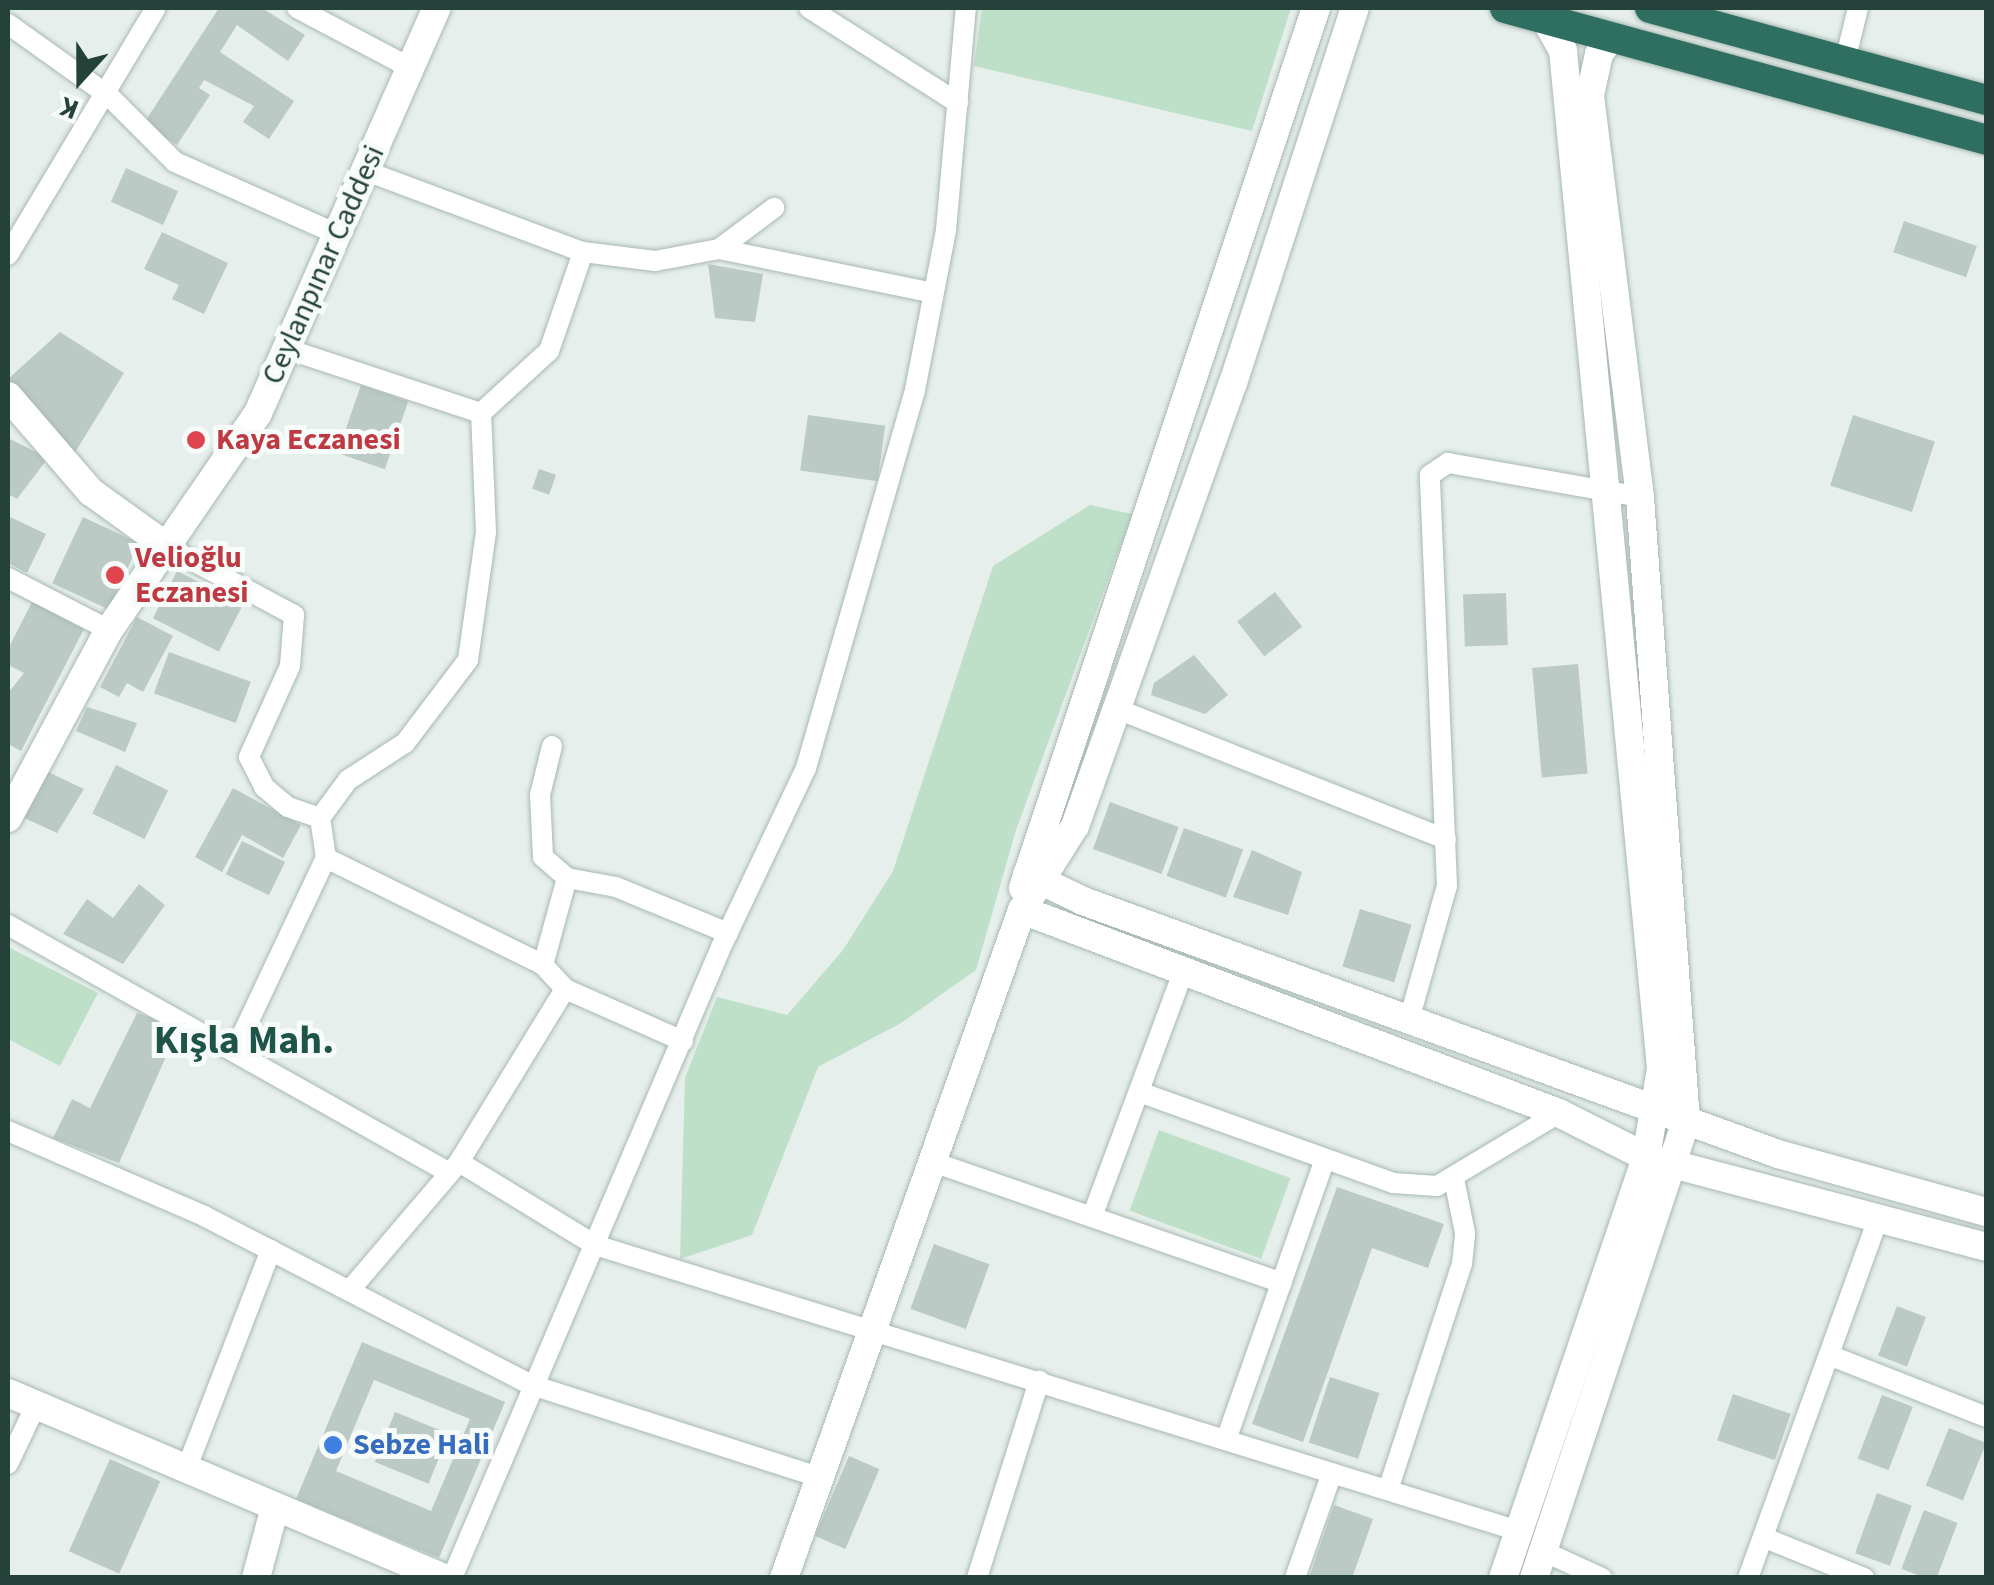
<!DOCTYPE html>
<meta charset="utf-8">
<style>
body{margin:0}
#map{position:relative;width:1994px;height:1585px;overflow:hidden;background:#e6efeb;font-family:"Source Sans 3",sans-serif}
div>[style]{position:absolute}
.green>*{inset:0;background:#bfe0c8;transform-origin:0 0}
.building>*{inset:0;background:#bbcac4;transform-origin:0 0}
.roads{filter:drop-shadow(0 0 2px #a8b8b2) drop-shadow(0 0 2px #a8b8b2)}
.street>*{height:20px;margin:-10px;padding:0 10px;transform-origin:10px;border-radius:10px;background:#fff}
.secondary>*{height:28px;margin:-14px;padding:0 14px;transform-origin:14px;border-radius:14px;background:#fff}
.highway>*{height:30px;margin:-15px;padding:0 15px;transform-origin:15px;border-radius:15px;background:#2f6f62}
.dots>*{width:28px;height:28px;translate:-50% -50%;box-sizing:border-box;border:5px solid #f7fbf9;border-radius:50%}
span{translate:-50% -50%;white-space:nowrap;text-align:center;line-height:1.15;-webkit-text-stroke:10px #f7fbf9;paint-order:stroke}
.street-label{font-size:30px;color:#24423a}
.health-label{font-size:30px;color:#be3a42;font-weight:700}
.left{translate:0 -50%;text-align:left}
.shop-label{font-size:30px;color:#366cbe;font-weight:700}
.district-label{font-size:40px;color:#1f5548;font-weight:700}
.frame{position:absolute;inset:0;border:10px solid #24423a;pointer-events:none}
.north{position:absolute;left:30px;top:30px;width:100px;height:100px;-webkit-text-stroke:8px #f7fbf9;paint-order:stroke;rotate:201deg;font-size:28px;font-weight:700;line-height:40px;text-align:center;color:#24423a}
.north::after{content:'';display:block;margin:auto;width:35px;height:45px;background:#24423a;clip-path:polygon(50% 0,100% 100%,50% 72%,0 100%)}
</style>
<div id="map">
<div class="green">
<div style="clip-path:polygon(982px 8px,1291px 8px,1252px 131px,974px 66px)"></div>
<div style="clip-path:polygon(1090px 505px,1132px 514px,1016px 830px,976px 970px,901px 1023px,818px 1067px,752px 1235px,680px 1259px,685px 1078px,717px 997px,787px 1015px,843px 950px,893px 871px,993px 566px)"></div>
<div style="clip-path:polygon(8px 947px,98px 993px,60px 1066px,8px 1039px)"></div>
<div style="left:1159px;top:1130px;width:140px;height:86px;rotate:20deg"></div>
</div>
<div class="building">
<div style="clip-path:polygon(219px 8px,262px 8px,305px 35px,288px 61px,237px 25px,220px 52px,294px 101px,269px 139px,243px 122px,254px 106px,204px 80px,199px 88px,210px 95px,177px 145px,144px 123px)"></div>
<div style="left:126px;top:168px;width:57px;height:37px;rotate:24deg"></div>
<div style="left:1904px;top:221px;width:77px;height:33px;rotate:19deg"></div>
<div style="clip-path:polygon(162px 232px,228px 263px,204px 314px,172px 299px,179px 285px,144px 269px)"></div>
<div style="clip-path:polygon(708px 264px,763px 274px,755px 322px,715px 318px)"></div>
<div style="clip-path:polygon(60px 332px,124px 373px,74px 454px,8px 379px)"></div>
<div style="left:361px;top:385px;width:50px;height:72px;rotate:19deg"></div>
<div style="left:808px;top:415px;width:78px;height:56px;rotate:8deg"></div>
<div style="left:1853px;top:415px;width:86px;height:74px;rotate:18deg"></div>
<div style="clip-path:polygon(8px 438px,48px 458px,17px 499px,8px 494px)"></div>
<div style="left:539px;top:469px;width:18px;height:21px;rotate:19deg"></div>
<div style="clip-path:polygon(8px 516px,46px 534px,27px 573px,8px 563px)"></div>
<div style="left:83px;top:517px;width:62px;height:73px;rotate:25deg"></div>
<div style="left:177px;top:571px;width:74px;height:53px;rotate:27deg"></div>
<div style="left:1275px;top:592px;width:44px;height:48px;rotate:52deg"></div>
<div style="left:1506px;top:593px;width:52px;height:43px;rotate:88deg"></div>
<div style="clip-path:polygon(32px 602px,84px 629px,21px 751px,8px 744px,8px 693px,24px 673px,8px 665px,8px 649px)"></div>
<div style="clip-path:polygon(137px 617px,173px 636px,143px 692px,127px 683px,119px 697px,100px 687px)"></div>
<div style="left:169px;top:652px;width:87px;height:44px;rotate:20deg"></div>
<div style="clip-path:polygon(1194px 655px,1228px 695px,1205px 714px,1151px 695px,1154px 683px)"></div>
<div style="left:1578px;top:664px;width:110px;height:46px;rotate:85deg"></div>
<div style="clip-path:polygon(87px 707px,137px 723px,125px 752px,76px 731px)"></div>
<div style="left:116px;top:765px;width:58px;height:54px;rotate:26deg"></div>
<div style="clip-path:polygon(44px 770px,84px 789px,57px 833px,22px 817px)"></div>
<div style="clip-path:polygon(233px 788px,301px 825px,283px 858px,242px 835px,222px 872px,195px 857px)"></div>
<div style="left:1110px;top:802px;width:73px;height:50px;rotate:20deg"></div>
<div style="left:1184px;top:828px;width:63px;height:51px;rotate:20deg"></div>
<div style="left:242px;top:841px;width:48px;height:37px;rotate:26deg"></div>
<div style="clip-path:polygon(1252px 850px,1302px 872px,1288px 915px,1233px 897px)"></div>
<div style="clip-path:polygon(139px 884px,165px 905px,123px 964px,63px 934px,87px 899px,113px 918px)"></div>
<div style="left:1360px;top:909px;width:54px;height:60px;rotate:17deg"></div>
<div style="clip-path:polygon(137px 1013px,179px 1027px,119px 1163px,53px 1138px,72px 1099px,90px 1108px)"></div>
<div style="clip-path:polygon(1337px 1187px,1444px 1224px,1428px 1268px,1372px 1248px,1303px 1442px,1252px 1424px)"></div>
<div style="left:934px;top:1244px;width:59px;height:69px;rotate:20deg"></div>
<div style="left:1897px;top:1306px;width:31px;height:53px;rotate:21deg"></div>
<div style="clip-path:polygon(evenodd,362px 1342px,505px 1402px,439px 1558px,296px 1499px,362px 1342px,374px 1380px,470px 1419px,431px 1511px,336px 1471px,374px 1380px)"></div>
<div style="left:1330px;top:1377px;width:52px;height:69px;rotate:18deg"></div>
<div style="left:1733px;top:1394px;width:61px;height:49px;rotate:19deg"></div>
<div style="left:1882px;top:1395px;width:33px;height:68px;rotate:21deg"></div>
<div style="left:395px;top:1412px;width:58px;height:54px;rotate:22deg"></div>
<div style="left:1949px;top:1428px;width:40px;height:62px;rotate:22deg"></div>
<div style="left:849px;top:1456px;width:33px;height:87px;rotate:23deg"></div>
<div style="left:110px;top:1459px;width:55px;height:101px;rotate:24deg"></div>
<div style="left:1877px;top:1493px;width:37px;height:64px;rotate:20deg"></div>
<div style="clip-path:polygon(1334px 1505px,1373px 1519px,1352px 1578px,1309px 1578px)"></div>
<div style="left:1924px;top:1510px;width:36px;height:63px;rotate:21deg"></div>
</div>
<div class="roads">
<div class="street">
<div style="left:297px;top:8px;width:129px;rotate:27.8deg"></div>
<div style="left:809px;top:8px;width:177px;rotate:32.5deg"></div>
<div style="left:8px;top:24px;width:124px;rotate:35.5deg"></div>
<div style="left:109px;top:96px;width:93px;rotate:45deg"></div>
<div style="left:175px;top:162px;width:177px;rotate:24deg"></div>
<div style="left:1845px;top:61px;width:55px;rotate:-76.2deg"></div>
<div style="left:366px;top:171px;width:232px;rotate:20.5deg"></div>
<div style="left:583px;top:252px;width:73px;rotate:7.1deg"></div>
<div style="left:655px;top:261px;width:65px;rotate:-10.6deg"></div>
<div style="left:719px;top:249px;width:69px;rotate:-36.7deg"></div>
<div style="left:719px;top:249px;width:219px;rotate:11.6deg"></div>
<div style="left:8px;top:255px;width:288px;rotate:-59.1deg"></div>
<div style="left:287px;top:349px;width:204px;rotate:18.3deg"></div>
<div style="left:481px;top:413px;width:92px;rotate:-42.4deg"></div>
<div style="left:549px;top:351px;width:105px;rotate:-71deg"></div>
<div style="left:169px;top:548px;width:142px;rotate:28.2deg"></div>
<div style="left:294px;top:615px;width:51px;rotate:94.5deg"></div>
<div style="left:290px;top:666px;width:100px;rotate:114.3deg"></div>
<div style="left:249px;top:757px;width:34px;rotate:63deg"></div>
<div style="left:264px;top:787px;width:31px;rotate:40deg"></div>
<div style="left:288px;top:807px;width:34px;rotate:19deg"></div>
<div style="left:8px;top:578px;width:114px;rotate:27.2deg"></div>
<div style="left:1117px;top:709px;width:354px;rotate:21.6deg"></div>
<div style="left:552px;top:746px;width:50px;rotate:103.8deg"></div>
<div style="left:540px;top:795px;width:62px;rotate:87.2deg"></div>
<div style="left:543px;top:857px;width:32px;rotate:41deg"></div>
<div style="left:567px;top:878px;width:50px;rotate:10.4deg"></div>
<div style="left:616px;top:887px;width:121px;rotate:22.3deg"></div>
<div style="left:326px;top:858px;width:242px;rotate:26.2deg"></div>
<div style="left:543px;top:965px;width:33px;rotate:47deg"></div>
<div style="left:565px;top:989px;width:129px;rotate:23.8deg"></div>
<div style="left:8px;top:925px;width:502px;rotate:29.32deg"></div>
<div style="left:543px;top:965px;width:90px;rotate:-74.6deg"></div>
<div style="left:1409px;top:1020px;width:139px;rotate:-74.2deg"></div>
<div style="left:1447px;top:886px;width:411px;rotate:-92.4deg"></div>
<div style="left:1430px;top:475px;width:22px;rotate:-34deg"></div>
<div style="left:1448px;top:463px;width:195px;rotate:10deg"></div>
<div style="left:236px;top:1048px;width:210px;rotate:-64.7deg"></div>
<div style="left:326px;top:858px;width:40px;rotate:-98.5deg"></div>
<div style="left:320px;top:818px;width:47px;rotate:-53.6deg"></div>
<div style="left:348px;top:780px;width:68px;rotate:-33deg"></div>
<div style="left:405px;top:743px;width:104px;rotate:-52.8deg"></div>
<div style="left:468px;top:660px;width:129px;rotate:-82deg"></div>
<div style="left:486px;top:532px;width:119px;rotate:-92.4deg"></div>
<div style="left:1142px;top:1093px;width:267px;rotate:19.7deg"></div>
<div style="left:1393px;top:1183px;width:44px;rotate:3.9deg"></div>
<div style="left:1437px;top:1186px;width:142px;rotate:-30.9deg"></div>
<div style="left:8px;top:1131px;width:214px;rotate:23.4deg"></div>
<div style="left:204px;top:1216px;width:369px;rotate:27.3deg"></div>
<div style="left:532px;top:1385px;width:300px;rotate:17.8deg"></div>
<div style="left:459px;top:1162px;width:159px;rotate:31.4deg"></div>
<div style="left:595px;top:1245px;width:967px;rotate:17.2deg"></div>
<div style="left:933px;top:1162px;width:369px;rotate:19.1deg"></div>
<div style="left:1092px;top:1217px;width:265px;rotate:-69.6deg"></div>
<div style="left:349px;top:1291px;width:170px;rotate:-49.5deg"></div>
<div style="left:459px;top:1162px;width:203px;rotate:-58.5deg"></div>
<div style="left:1834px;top:1357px;width:163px;rotate:21.5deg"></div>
<div style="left:1226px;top:1440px;width:298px;rotate:-70.6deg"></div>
<div style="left:8px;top:1464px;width:65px;rotate:-64.6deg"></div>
<div style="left:186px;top:1470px;width:236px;rotate:-68.9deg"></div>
<div style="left:1388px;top:1490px;width:238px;rotate:-71.9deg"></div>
<div style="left:1462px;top:1264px;width:31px;rotate:-84deg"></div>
<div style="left:1465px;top:1233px;width:55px;rotate:-101.5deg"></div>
<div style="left:1765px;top:1538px;width:107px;rotate:22deg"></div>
<div style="left:1543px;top:1551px;width:65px;rotate:24.6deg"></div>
<div style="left:452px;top:1578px;width:688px;rotate:-66.9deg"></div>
<div style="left:722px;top:945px;width:196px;rotate:-64.6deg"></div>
<div style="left:806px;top:768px;width:393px;rotate:-73.9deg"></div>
<div style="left:915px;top:390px;width:163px;rotate:-79deg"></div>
<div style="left:946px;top:230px;width:223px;rotate:-84.9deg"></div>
<div style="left:977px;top:1578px;width:207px;rotate:-72.5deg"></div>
<div style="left:1295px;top:1578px;width:111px;rotate:-70.6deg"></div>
<div style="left:1748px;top:1578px;width:384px;rotate:-70.1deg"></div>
</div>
<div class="secondary">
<div style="left:8px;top:396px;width:127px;rotate:49.2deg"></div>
<div style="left:91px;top:492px;width:96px;rotate:35.7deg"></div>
<div style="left:8px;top:818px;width:213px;rotate:-61.8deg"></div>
<div style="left:109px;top:630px;width:263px;rotate:-55.5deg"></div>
<div style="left:258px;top:413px;width:443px;rotate:-66.2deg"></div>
<div style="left:1027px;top:874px;width:62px;rotate:25.7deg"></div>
<div style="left:1083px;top:901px;width:740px;rotate:20deg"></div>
<div style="left:1778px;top:1154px;width:216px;rotate:15.6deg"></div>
<div style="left:1023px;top:888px;width:927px;rotate:-71.58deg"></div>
<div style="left:1022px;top:910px;width:574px;rotate:20.71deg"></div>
<div style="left:1559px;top:1113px;width:97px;rotate:26.8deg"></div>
<div style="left:1646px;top:1157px;width:352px;rotate:14.8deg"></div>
<div style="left:8px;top:1393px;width:474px;rotate:23deg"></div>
<div style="left:256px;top:1578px;width:73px;rotate:-75deg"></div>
<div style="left:784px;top:1578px;width:709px;rotate:-70.39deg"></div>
<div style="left:1022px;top:910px;width:99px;rotate:-57.8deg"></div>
<div style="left:1075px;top:826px;width:470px;rotate:-70.4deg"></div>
<div style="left:1233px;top:383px;width:394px;rotate:-72deg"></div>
<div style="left:1503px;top:1578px;width:445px;rotate:-71.2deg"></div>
<div style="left:1646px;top:1157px;width:90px;rotate:-80.4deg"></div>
<div style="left:1661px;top:1068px;width:1022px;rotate:-95.5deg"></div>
<div style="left:1563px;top:51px;width:38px;rotate:-119deg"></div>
<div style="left:1534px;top:1578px;width:482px;rotate:-71.6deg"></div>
<div style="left:1686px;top:1121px;width:626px;rotate:-94.22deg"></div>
<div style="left:1640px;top:497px;width:405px;rotate:-97.1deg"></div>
<div style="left:1590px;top:95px;width:42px;rotate:-77.6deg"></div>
<div style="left:1599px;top:54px;width:22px;rotate:-54deg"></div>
</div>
<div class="highway">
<div style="left:1505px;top:8px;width:499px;rotate:15.3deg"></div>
<div style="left:1650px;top:8px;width:348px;rotate:15.3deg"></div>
</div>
</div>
<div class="dots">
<div style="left:196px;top:440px;background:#e0444e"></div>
<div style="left:115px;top:575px;background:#e0444e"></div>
<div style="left:333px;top:1445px;background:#3f7fe0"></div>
</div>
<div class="street-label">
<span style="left:324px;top:265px;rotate:-66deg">Ceylanpınar Caddesi</span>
</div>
<div class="health-label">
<span class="left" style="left:216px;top:440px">Kaya Eczanesi</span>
<span class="left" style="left:135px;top:575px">Velioğlu<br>Eczanesi</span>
</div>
<div class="shop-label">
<span class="left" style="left:353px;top:1445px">Sebze Hali</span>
</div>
<div class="district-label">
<span style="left:244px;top:1041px">Kışla Mah.</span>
</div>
<div class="frame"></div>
<div class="north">K</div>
</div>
